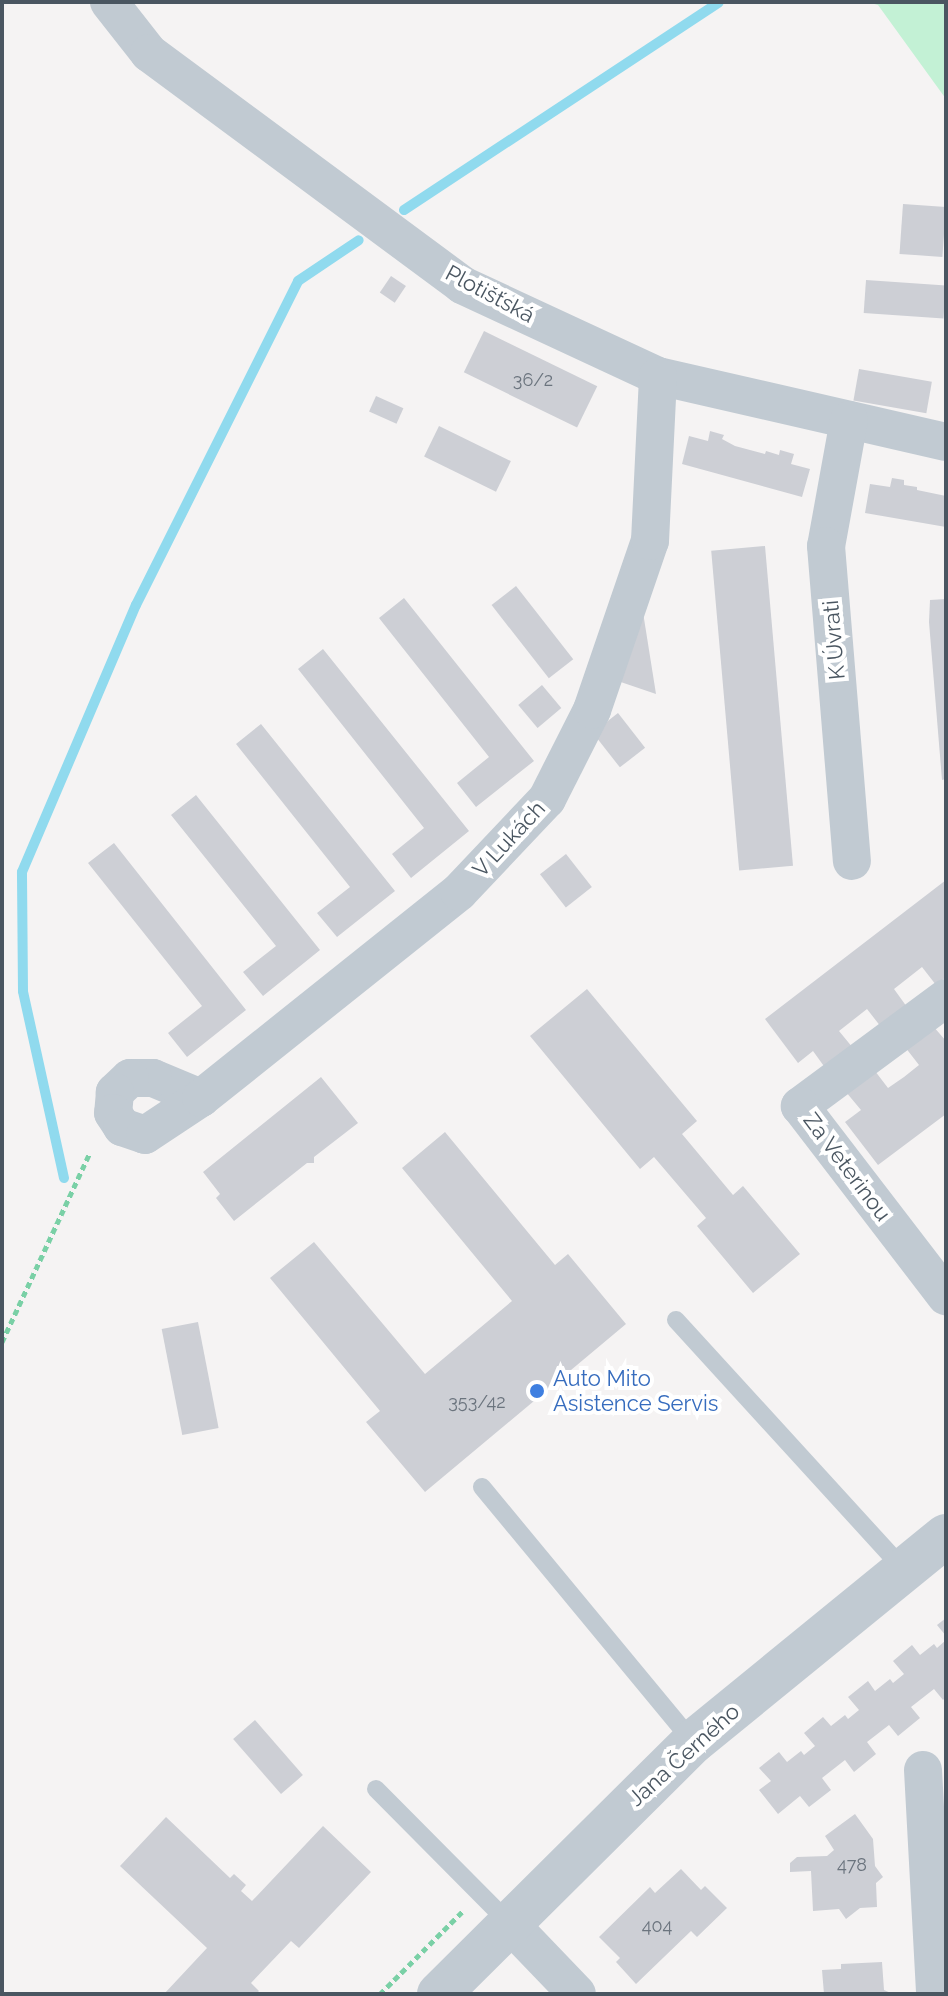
<!DOCTYPE html>
<meta charset="utf-8">
<style>
body{margin:0}
#map{position:relative;width:948px;height:1996px;overflow:hidden;background:#f5f3f3;font-family:Raleway,sans-serif}
div>[style]{position:absolute}
.green>*{inset:0;background:#c3f1d5}
.stream>*{height:10px;margin:-5px;padding:0 5px;transform-origin:5px;border-radius:5px;background:#90daee}
.building>*{inset:0;background:#cdcfd5;transform-origin:0 0}
.path>*{height:5px;margin-top:-2.5px;transform-origin:0;background:repeating-linear-gradient(90deg,#7ad0a6 0 6px,transparent 0 10px)}
.service>*{height:18px;margin:-9px;padding:0 9px;transform-origin:9px;border-radius:9px;background:#c1cad2}
.minor>*{height:38px;margin:-19px;padding:0 19px;transform-origin:19px;border-radius:19px;background:#c1cad2}
.tertiary>*{height:44px;margin:-22px;padding:0 22px;transform-origin:22px;border-radius:22px;background:#c1cad2}
.dots>*{width:22px;height:22px;translate:-50% -50%;box-sizing:border-box;border:4px solid #fff;border-radius:50%}
span{translate:-50% -50%;white-space:nowrap;text-align:center;line-height:1.15;-webkit-text-stroke:8px #fff;paint-order:stroke}
.number-label{font-size:18px;color:#6b747e}
.number-label span{-webkit-text-stroke-width:0}
.street-label{font-size:22px;color:#4a5661}
.shop-label{font-size:22px;color:#366cbe}
.left{translate:0 -50%;text-align:left}
.frame{position:absolute;inset:0;border:4px solid #4a5661;pointer-events:none}
</style>
<div id="map">
<div class="green">
<div style="clip-path:polygon(867px 2px,946px 2px,946px 99px,878px 5px)"></div>
</div>
<div class="stream">
<div style="left:404px;top:210px;width:377px;rotate:-33.4deg"></div>
<div style="left:64px;top:1178px;width:191px;rotate:-102.4deg"></div>
<div style="left:23px;top:991px;width:119px;rotate:-90.5deg"></div>
<div style="left:22px;top:872px;width:290px;rotate:-66.9deg"></div>
<div style="left:136px;top:605px;width:362px;rotate:-63.4deg"></div>
<div style="left:298px;top:281px;width:73px;rotate:-33.9deg"></div>
</div>
<div class="building">
<div style="left:903px;top:204px;width:43px;height:50px;rotate:4deg"></div>
<div style="left:391px;top:276px;width:18px;height:20px;rotate:34deg"></div>
<div style="left:866px;top:280px;width:80px;height:33px;rotate:4deg"></div>
<div style="left:484px;top:331px;width:126px;height:46px;rotate:26deg"></div>
<div style="left:859px;top:369px;width:74px;height:32px;rotate:10deg"></div>
<div style="left:376px;top:396px;width:30px;height:17px;rotate:24deg"></div>
<div style="left:439px;top:426px;width:80px;height:34px;rotate:26deg"></div>
<div style="clip-path:polygon(710px 431px,724px 435px,722px 439px,735px 446px,765px 454px,766px 451px,779px 455px,780px 450px,794px 454px,791px 464px,810px 469px,802px 497px,682px 464px,689px 436px,708px 441px)"></div>
<div style="clip-path:polygon(892px 478px,904px 480px,904px 485px,917px 487px,917px 490px,946px 496px,946px 527px,865px 513px,870px 484px,890px 487px)"></div>
<div style="left:765px;top:546px;width:321px;height:54px;rotate:85deg"></div>
<div style="left:516px;top:586px;width:93px;height:31px;rotate:52deg"></div>
<div style="clip-path:polygon(404px 598px,534px 761px,476px 807px,457px 783px,489px 757px,379px 618px)"></div>
<div style="clip-path:polygon(946px 599px,946px 779px,942px 780px,929px 622px,930px 600px)"></div>
<div style="clip-path:polygon(642px 606px,656px 694px,606px 677px)"></div>
<div style="clip-path:polygon(323px 649px,469px 831px,411px 878px,392px 854px,424px 828px,298px 669px)"></div>
<div style="left:542px;top:685px;width:30px;height:31px;rotate:50deg"></div>
<div style="left:618px;top:713px;width:44px;height:32px;rotate:52deg"></div>
<div style="clip-path:polygon(261px 724px,395px 891px,337px 937px,317px 913px,350px 887px,236px 744px)"></div>
<div style="clip-path:polygon(196px 795px,320px 950px,263px 996px,243px 972px,276px 946px,171px 815px)"></div>
<div style="clip-path:polygon(114px 843px,246px 1010px,187px 1057px,168px 1033px,202px 1006px,88px 863px)"></div>
<div style="left:566px;top:854px;width:42px;height:33px;rotate:52deg"></div>
<div style="clip-path:polygon(946px 880px,946px 977px,936px 985px,922px 967px,894px 989px,907px 1007px,881px 1027px,867px 1009px,839px 1031px,853px 1048px,826px 1069px,813px 1051px,798px 1063px,765px 1019px)"></div>
<div style="clip-path:polygon(587px 989px,697px 1121px,682px 1134px,733px 1195px,743px 1186px,800px 1254px,753px 1293px,697px 1226px,706px 1218px,654px 1157px,640px 1169px,530px 1036px)"></div>
<div style="clip-path:polygon(933px 1026px,946px 1041px,946px 1114px,878px 1165px,845px 1122px,861px 1110px,846px 1092px,875px 1071px,888px 1088px,904px 1077px,919px 1065px,905px 1047px)"></div>
<div style="clip-path:polygon(321px 1077px,358px 1123px,314px 1157px,314px 1163px,307px 1163px,234px 1221px,216px 1198px,220px 1194px,203px 1172px)"></div>
<div style="clip-path:polygon(445px 1132px,555px 1265px,568px 1254px,626px 1324px,425px 1492px,366px 1422px,380px 1411px,270px 1278px,314px 1242px,425px 1374px,512px 1301px,402px 1168px)"></div>
<div style="left:198px;top:1322px;width:108px;height:37px;rotate:79deg"></div>
<div style="clip-path:polygon(946px 1618px,946px 1636px,937px 1625px)"></div>
<div style="clip-path:polygon(946px 1640px,946px 1697px,943px 1700px,934px 1689px,911px 1707px,920px 1718px,898px 1736px,889px 1725px,867px 1742px,876px 1754px,854px 1772px,845px 1760px,822px 1778px,831px 1790px,809px 1807px,800px 1796px,778px 1814px,759px 1790px,771px 1781px,759px 1768px,779px 1752px,787px 1762px,801px 1751px,804px 1755px,815px 1746px,804px 1733px,823px 1717px,831px 1726px,845px 1715px,848px 1719px,859px 1710px,848px 1697px,868px 1681px,875px 1691px,890px 1679px,893px 1683px,904px 1674px,893px 1661px,912px 1645px,920px 1655px,934px 1644px,937px 1648px)"></div>
<div style="left:255px;top:1720px;width:73px;height:29px;rotate:49deg"></div>
<div style="clip-path:polygon(855px 1814px,873px 1839px,875px 1866px,883px 1877px,876px 1883px,877px 1907px,860px 1908px,846px 1919px,839px 1909px,813px 1911px,811px 1871px,790px 1872px,790px 1863px,797px 1857px,827px 1856px,834px 1850px,825px 1836px)"></div>
<div style="clip-path:polygon(166px 1817px,230px 1878px,234px 1874px,246px 1885px,241px 1891px,252px 1901px,323px 1826px,371px 1872px,299px 1948px,291px 1941px,251px 1983px,259px 1991px,256px 1994px,164px 1994px,207px 1948px,120px 1866px)"></div>
<div style="clip-path:polygon(681px 1869px,701px 1890px,705px 1886px,727px 1908px,697px 1937px,691px 1931px,636px 1984px,616px 1962px,620px 1958px,599px 1937px,650px 1887px,655px 1893px)"></div>
<div style="clip-path:polygon(882px 1962px,884px 1990px,893px 1994px,824px 1994px,822px 1970px,841px 1969px,841px 1964px)"></div>
</div>
<div class="path">
<div style="left:2px;top:1342px;width:209px;rotate:-65.1deg"></div>
<div style="left:380px;top:1994px;width:119px;rotate:-45deg"></div>
</div>
<div class="service">
<div style="left:676px;top:1320px;width:337px;rotate:47.6deg"></div>
<div style="left:482px;top:1487px;width:331px;rotate:50.4deg"></div>
<div style="left:376px;top:1789px;width:189px;rotate:45.2deg"></div>
</div>
<div class="minor">
<div style="left:109px;top:2px;width:65px;rotate:51.9deg"></div>
<div style="left:149px;top:53px;width:390px;rotate:36.5deg"></div>
<div style="left:462px;top:285px;width:216px;rotate:24.9deg"></div>
<div style="left:658px;top:376px;width:295px;rotate:12.9deg"></div>
<div style="left:849px;top:420px;width:128px;rotate:100.3deg"></div>
<div style="left:826px;top:546px;width:316px;rotate:85.3deg"></div>
<div style="left:946px;top:998px;width:182px;rotate:143.5deg"></div>
<div style="left:800px;top:1106px;width:240px;rotate:52.5deg"></div>
<div style="left:201px;top:1098px;width:52px;rotate:-157.4deg"></div>
<div style="left:153px;top:1078px;width:23px;rotate:180deg"></div>
<div style="left:130px;top:1078px;width:21px;rotate:137deg"></div>
<div style="left:115px;top:1092px;width:21px;rotate:95deg"></div>
<div style="left:113px;top:1113px;width:17px;rotate:57deg"></div>
<div style="left:122px;top:1127px;width:24px;rotate:19deg"></div>
<div style="left:145px;top:1135px;width:67px;rotate:-33.5deg"></div>
<div style="left:201px;top:1098px;width:330px;rotate:-38.6deg"></div>
<div style="left:459px;top:892px;width:128px;rotate:-46.6deg"></div>
<div style="left:547px;top:799px;width:100px;rotate:-63.2deg"></div>
<div style="left:592px;top:710px;width:179px;rotate:-71.1deg"></div>
<div style="left:650px;top:541px;width:165px;rotate:-87.2deg"></div>
<div style="left:923px;top:1770px;width:224px;rotate:86.9deg"></div>
<div style="left:509px;top:1923px;width:98px;rotate:46.2deg"></div>
</div>
<div class="tertiary">
<div style="left:439px;top:1994px;width:358px;rotate:-44.8deg"></div>
<div style="left:693px;top:1742px;width:326px;rotate:-39.2deg"></div>
</div>
<div class="dots">
<div style="left:537px;top:1391px;background:#3f7fe0"></div>
</div>
<div class="number-label">
<span style="left:533px;top:380px">36/2</span>
<span style="left:477px;top:1402px">353/42</span>
<span style="left:852px;top:1865px">478</span>
<span style="left:657px;top:1926px">404</span>
</div>
<div class="street-label">
<span style="left:490px;top:294px;rotate:28deg">Plotišťská</span>
<span style="left:834px;top:640px;rotate:-95deg">K Úvrati</span>
<span style="left:509px;top:839px;rotate:-47deg">V Lukách</span>
<span style="left:847px;top:1167px;rotate:53deg">Za Veterinou</span>
<span style="left:684px;top:1755px;rotate:-42deg">Jana Černého</span>
</div>
<div class="shop-label">
<span class="left" style="left:553px;top:1391px">Auto Mito<br>Asistence Servis</span>
</div>
<div class="frame"></div>
</div>
